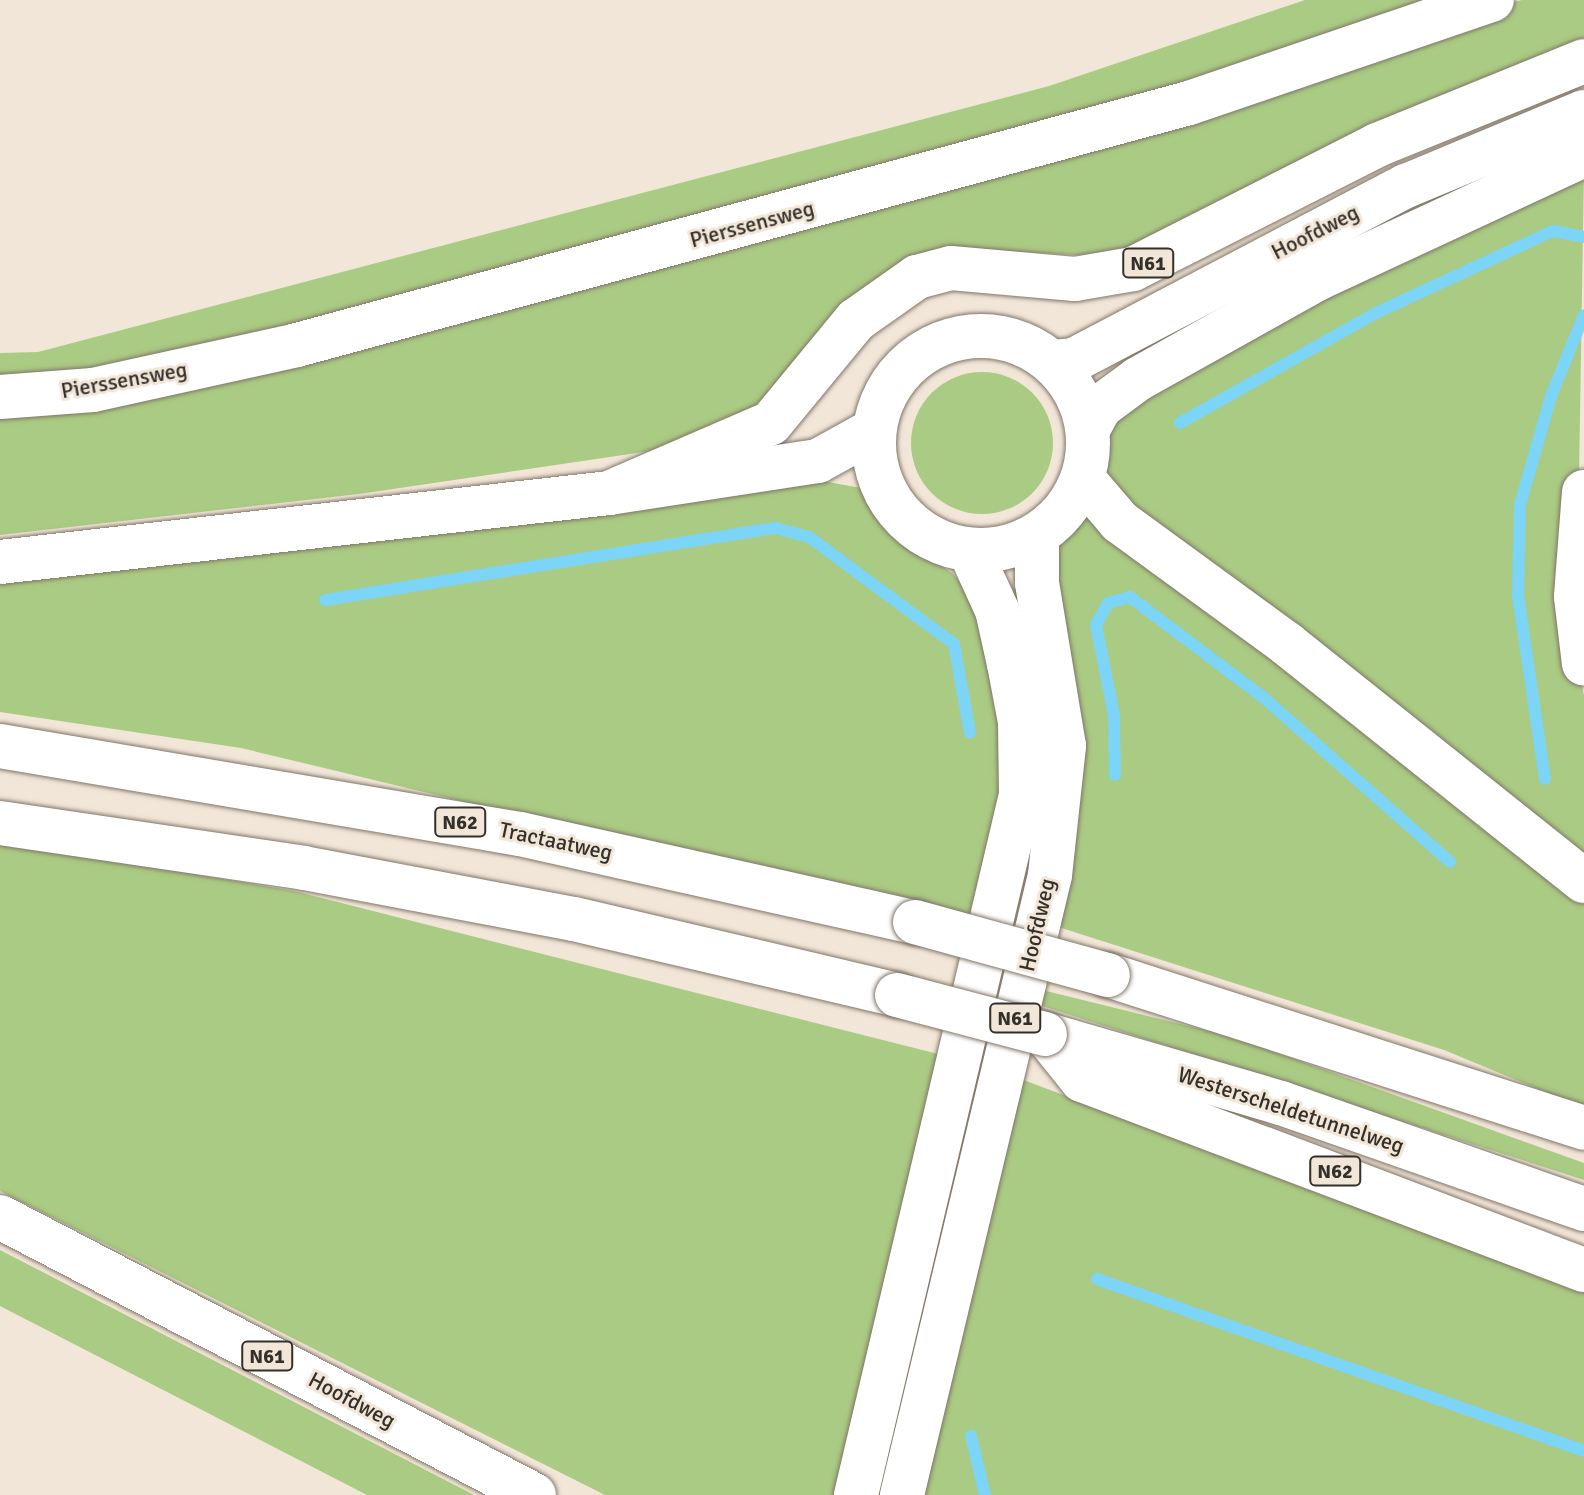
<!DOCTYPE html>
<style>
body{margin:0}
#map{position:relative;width:1584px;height:1495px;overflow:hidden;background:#f2e6d8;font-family:Signika,sans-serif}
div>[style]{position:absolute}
.green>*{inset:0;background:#aacb83}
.round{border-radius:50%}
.stream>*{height:12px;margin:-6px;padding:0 6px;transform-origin:6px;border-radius:6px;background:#7cd4f6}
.roads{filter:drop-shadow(0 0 2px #807669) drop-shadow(0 0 2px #807669)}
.street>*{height:44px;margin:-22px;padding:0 22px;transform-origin:22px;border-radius:22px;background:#fff}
.highway>*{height:44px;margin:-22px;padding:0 22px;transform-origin:22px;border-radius:22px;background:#fff}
.highway>.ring{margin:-22px;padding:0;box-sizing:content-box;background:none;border:44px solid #fff;border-radius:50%}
.bridges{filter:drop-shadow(0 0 2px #807669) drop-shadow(0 0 2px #807669)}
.highway-bridge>*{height:44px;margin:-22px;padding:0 22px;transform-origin:22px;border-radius:22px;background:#fff}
span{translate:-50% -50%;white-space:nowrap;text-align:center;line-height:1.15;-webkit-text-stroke:6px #f2e6d8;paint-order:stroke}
.shield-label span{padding:2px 6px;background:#f2e6d8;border:2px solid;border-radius:6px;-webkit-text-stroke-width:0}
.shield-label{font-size:20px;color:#332f29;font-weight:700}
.street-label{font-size:22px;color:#332f29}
</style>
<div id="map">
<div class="green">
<div style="clip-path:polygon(1305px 0,1445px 0,1264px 64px,240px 345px,0 383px,0 353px,38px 352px,1049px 86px)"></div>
<div style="clip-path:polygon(1522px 0,1584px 0,1584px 49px,1115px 257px,964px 249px,766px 406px,657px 450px,359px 494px,0 535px,0 412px)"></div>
<div style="clip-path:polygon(1584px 170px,1576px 661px,1584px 695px,1584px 866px,1148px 526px,1102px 473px,1105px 426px,1148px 389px,1345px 276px)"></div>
<div class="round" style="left:911px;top:372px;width:142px;height:142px"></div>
<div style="clip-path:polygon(806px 478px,861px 488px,883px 526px,952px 573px,988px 613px,1011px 722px,984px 927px,241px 748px,0 712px,0 573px)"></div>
<div style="clip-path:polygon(1089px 511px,1584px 900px,1584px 1108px,1444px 1050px,1049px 924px,1055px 541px)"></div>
<div style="clip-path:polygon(0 841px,294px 891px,946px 1056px,835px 1495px,605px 1495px,0 1191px)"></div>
<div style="clip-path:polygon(1034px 988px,1233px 1037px,1584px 1163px,1584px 1180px,1030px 1002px)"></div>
<div style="clip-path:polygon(1018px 1078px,1584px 1289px,1584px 1495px,921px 1495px)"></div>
<div style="clip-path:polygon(0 1250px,474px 1495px,367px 1495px,0 1306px)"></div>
</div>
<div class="stream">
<div style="left:1180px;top:423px;width:225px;rotate:-29.3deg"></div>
<div style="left:1376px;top:313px;width:195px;rotate:-24.9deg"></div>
<div style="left:1553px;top:231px;width:32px;rotate:11deg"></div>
<div style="left:325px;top:600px;width:456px;rotate:-9.1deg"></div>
<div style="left:775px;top:528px;width:35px;rotate:15deg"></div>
<div style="left:809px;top:537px;width:180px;rotate:36.4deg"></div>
<div style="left:954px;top:644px;width:90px;rotate:79.8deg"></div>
<div style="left:1115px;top:775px;width:60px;rotate:-91deg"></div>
<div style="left:1114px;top:715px;width:92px;rotate:-101.3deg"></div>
<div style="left:1096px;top:625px;width:25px;rotate:-61deg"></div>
<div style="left:1108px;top:603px;width:23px;rotate:-15deg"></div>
<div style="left:1130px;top:597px;width:168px;rotate:37deg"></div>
<div style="left:1264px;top:698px;width:248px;rotate:41.4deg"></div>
<div style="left:1545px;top:779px;width:184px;rotate:-98.4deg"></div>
<div style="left:1518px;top:597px;width:92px;rotate:-88.8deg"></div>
<div style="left:1520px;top:505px;width:113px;rotate:-74.1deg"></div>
<div style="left:1551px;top:396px;width:87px;rotate:-67.8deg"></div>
<div style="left:1097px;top:1279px;width:516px;rotate:19.45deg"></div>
<div style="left:971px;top:1436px;width:61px;rotate:76.7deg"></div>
</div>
<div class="roads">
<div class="street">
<div style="left:0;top:397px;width:93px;rotate:-4.3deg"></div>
<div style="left:93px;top:390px;width:209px;rotate:-12.4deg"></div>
<div style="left:297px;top:345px;width:924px;rotate:-15.18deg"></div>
<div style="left:1189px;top:103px;width:320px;rotate:-18.8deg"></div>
</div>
<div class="highway">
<div class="ring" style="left:874px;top:336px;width:170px;height:170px"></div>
<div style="left:1052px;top:362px;width:22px;rotate:-5deg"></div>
<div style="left:1074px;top:360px;width:375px;rotate:-27.7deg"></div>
<div style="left:1406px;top:186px;width:193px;rotate:-22.6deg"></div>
<div style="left:1088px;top:429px;width:25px;rotate:-61deg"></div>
<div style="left:1100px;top:407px;width:47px;rotate:-36.4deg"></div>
<div style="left:1138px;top:379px;width:207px;rotate:-29.2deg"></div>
<div style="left:1319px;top:278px;width:292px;rotate:-24.9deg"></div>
<div style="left:1084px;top:480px;width:55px;rotate:49.4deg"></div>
<div style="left:1120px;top:522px;width:207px;rotate:36.1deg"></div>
<div style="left:1287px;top:644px;width:380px;rotate:38.6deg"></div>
<div style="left:1584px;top:492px;width:105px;rotate:94.4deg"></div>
<div style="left:1576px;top:597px;width:67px;rotate:83.2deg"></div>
<div style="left:609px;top:493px;width:176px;rotate:-23.4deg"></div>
<div style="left:771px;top:423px;width:134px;rotate:-50.5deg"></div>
<div style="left:856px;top:320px;width:75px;rotate:-35.2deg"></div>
<div style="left:917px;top:277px;width:35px;rotate:-15deg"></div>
<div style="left:951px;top:268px;width:124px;rotate:5.1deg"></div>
<div style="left:1075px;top:279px;width:59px;rotate:-9.8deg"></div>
<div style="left:1133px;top:269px;width:274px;rotate:-26.9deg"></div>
<div style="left:1377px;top:145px;width:223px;rotate:-22.1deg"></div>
<div style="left:0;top:562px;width:613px;rotate:-6.46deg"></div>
<div style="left:609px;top:493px;width:211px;rotate:-8.7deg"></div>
<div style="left:818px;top:461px;width:64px;rotate:-29deg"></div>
<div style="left:0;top:746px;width:527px;rotate:9.61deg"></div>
<div style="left:520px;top:834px;width:405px;rotate:12.6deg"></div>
<div style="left:0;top:823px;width:307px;rotate:8.4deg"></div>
<div style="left:304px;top:868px;width:275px;rotate:10.7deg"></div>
<div style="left:574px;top:919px;width:332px;rotate:13.2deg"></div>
<div style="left:1108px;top:975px;width:500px;rotate:17.8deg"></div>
<div style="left:1045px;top:1034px;width:59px;rotate:51.2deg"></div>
<div style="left:1082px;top:1080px;width:537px;rotate:20.73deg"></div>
<div style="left:1045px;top:1034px;width:246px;rotate:16.3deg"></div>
<div style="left:1281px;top:1103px;width:321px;rotate:19.3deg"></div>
<div style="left:0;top:1217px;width:602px;rotate:27.5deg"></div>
<div style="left:856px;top:1495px;width:719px;rotate:-76.74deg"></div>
<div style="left:1021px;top:795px;width:73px;rotate:-90.8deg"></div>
<div style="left:1020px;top:722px;width:59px;rotate:-100.7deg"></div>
<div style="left:1009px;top:664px;width:55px;rotate:-102.5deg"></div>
<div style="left:997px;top:610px;width:65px;rotate:-114.6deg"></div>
<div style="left:902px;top:1495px;width:637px;rotate:-76.57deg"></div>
<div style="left:1050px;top:875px;width:130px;rotate:-83.8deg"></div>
<div style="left:1064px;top:746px;width:165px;rotate:-99.4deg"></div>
<div style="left:1037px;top:583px;width:47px;rotate:-90deg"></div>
</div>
</div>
<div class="bridges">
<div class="highway-bridge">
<div style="left:915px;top:922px;width:200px;rotate:15.4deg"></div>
<div style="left:897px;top:995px;width:153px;rotate:14.8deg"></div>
</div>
</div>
<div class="shield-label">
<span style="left:1148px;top:263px">N61</span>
<span style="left:460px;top:822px">N62</span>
<span style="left:1015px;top:1018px">N61</span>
<span style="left:1335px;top:1171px">N62</span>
<span style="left:267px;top:1356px">N61</span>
</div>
<div class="street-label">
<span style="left:752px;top:224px;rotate:-15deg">Pierssensweg</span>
<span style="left:1315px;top:232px;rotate:-27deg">Hoofdweg</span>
<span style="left:124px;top:380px;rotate:-10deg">Pierssensweg</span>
<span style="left:556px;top:841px;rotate:12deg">Tractaatweg</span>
<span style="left:1037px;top:925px;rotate:-77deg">Hoofdweg</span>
<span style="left:1291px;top:1110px;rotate:18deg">Westerscheldetunnelweg</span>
<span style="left:352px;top:1400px;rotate:28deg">Hoofdweg</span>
</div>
</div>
